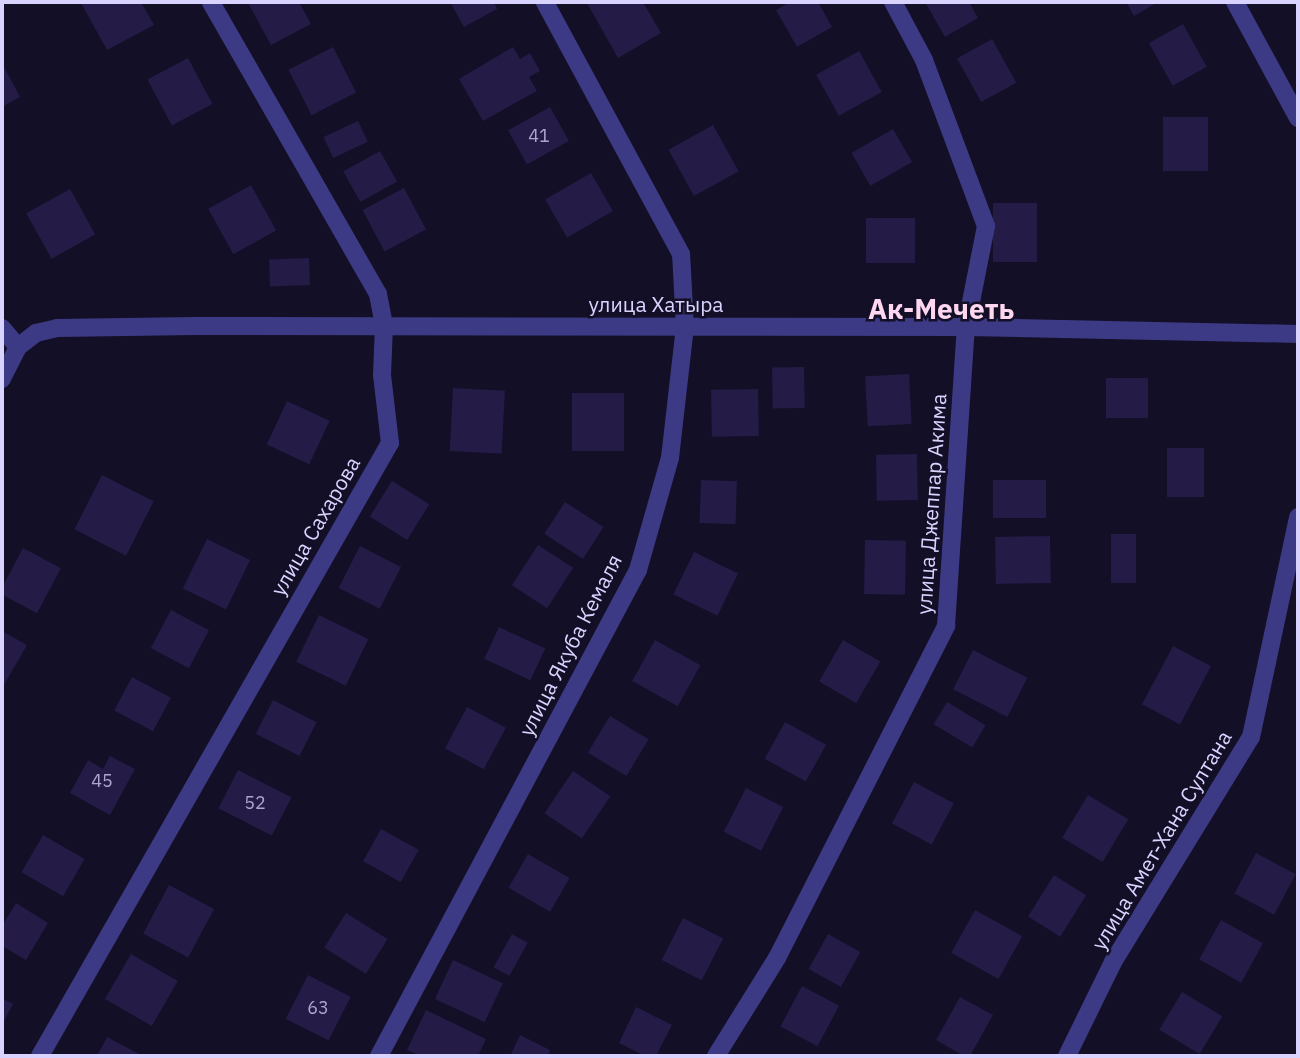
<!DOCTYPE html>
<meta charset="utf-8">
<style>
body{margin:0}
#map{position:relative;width:1300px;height:1058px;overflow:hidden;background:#130f26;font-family:"IBM Plex Sans",sans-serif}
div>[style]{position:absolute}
.building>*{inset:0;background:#241b47;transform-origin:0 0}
.minor>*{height:18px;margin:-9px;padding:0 9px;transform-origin:9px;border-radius:9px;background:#3d3a85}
.tertiary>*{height:18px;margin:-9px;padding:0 9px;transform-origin:9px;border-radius:9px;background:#3d3a85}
span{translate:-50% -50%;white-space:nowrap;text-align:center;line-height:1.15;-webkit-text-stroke:5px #130f26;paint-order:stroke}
.number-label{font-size:18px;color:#aca6d1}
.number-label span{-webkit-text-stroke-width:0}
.street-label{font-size:21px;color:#d9d4ff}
.district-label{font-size:28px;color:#ffd6f0;font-weight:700}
.frame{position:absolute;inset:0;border:4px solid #d9d4ff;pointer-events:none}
</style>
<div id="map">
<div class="building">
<div style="clip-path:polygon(84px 2px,141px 2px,154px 25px,107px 50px,81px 3px)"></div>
<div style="clip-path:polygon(299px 2px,311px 24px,271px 45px,248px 3px)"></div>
<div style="clip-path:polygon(450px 2px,494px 2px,497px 9px,464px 27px)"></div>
<div style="clip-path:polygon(643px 2px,661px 33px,618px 58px,587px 3px)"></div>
<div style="clip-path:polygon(790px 2px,818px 2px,832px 27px,797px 47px,776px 10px)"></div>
<div style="clip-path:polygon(925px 2px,969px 2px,978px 18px,945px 37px)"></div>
<div style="clip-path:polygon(1126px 2px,1158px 2px,1134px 16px)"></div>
<div style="left:1183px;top:24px;width:49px;height:39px;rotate:61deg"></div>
<div style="left:992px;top:39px;width:50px;height:40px;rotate:61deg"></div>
<div style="left:333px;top:47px;width:51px;height:50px;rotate:63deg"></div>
<div style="clip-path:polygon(513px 47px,520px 59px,530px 53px,540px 71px,529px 77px,537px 91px,483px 121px,459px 79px)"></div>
<div style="left:859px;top:51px;width:47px;height:49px;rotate:61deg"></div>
<div style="left:188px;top:58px;width:52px;height:46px;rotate:62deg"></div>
<div style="clip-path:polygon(2px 63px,20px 97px,2px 107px)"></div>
<div style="left:550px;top:107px;width:39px;height:48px;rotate:61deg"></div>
<div style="left:1163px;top:117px;width:45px;height:54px"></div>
<div style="left:358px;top:121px;width:23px;height:38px;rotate:65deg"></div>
<div style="left:713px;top:125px;width:53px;height:51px;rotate:61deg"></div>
<div style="left:893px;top:129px;width:38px;height:48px;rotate:60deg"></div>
<div style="left:380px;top:151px;width:35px;height:42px;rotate:61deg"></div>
<div style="left:591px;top:173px;width:44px;height:53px;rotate:60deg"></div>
<div style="left:251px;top:185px;width:52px;height:49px;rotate:61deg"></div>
<div style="left:404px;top:188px;width:47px;height:47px;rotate:62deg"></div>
<div style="left:70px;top:189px;width:52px;height:50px;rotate:61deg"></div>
<div style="left:993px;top:203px;width:44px;height:59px"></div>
<div style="left:866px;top:218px;width:49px;height:45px"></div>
<div style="left:309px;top:258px;width:27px;height:40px;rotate:88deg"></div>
<div style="left:804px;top:367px;width:41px;height:32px;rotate:89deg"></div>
<div style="left:909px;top:374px;width:50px;height:44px;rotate:87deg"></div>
<div style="left:1106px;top:378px;width:42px;height:40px"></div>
<div style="left:453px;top:388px;width:52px;height:63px;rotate:3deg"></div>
<div style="left:758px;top:389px;width:47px;height:47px;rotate:89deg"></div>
<div style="left:572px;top:393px;width:52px;height:58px"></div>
<div style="left:287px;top:401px;width:47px;height:48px;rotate:25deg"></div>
<div style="left:1167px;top:448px;width:37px;height:49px"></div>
<div style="left:917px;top:454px;width:46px;height:41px;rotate:89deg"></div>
<div style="left:102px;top:475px;width:58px;height:61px;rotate:27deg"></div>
<div style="left:701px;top:480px;width:36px;height:43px;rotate:2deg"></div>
<div style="left:993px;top:480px;width:53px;height:38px"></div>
<div style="left:392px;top:481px;width:44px;height:42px;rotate:32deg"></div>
<div style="left:565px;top:502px;width:46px;height:38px;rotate:33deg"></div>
<div style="left:1111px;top:534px;width:25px;height:49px"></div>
<div style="left:1050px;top:536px;width:47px;height:55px;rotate:89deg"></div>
<div style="left:207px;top:539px;width:48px;height:55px;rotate:26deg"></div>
<div style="left:865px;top:540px;width:41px;height:54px;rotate:1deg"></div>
<div style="left:538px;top:545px;width:42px;height:48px;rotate:33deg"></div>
<div style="left:360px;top:546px;width:46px;height:47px;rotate:27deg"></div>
<div style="left:23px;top:548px;width:43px;height:51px;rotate:28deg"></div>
<div style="left:694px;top:552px;width:49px;height:47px;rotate:26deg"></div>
<div style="left:171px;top:610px;width:43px;height:43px;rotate:28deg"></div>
<div style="left:319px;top:615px;width:55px;height:52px;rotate:26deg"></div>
<div style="left:499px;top:627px;width:51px;height:35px;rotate:25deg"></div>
<div style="clip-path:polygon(2px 631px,27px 645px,4px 685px,2px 684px)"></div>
<div style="left:655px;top:640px;width:52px;height:47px;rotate:29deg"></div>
<div style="left:843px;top:640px;width:43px;height:48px;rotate:30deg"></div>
<div style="left:1173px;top:646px;width:43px;height:66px;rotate:28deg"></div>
<div style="left:973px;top:650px;width:61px;height:44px;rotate:27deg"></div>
<div style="left:132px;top:677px;width:44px;height:38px;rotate:28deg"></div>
<div style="left:273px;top:700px;width:49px;height:38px;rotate:27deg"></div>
<div style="left:947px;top:702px;width:45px;height:26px;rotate:31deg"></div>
<div style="left:467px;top:707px;width:44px;height:47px;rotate:28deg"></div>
<div style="left:610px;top:716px;width:45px;height:43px;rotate:31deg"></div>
<div style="left:785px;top:722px;width:47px;height:42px;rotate:29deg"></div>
<div style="clip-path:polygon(110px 756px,135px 769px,110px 815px,70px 793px,88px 760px,103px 769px)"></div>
<div style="left:238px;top:770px;width:60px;height:43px;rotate:27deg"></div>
<div style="left:573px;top:771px;width:45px;height:51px;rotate:34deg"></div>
<div style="left:914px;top:782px;width:45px;height:47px;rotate:28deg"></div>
<div style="left:746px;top:788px;width:42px;height:49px;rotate:27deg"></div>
<div style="left:1088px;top:795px;width:47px;height:50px;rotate:31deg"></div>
<div style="left:381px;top:829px;width:43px;height:37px;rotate:29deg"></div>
<div style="left:43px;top:835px;width:48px;height:43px;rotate:30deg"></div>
<div style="left:1256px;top:853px;width:45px;height:46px;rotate:28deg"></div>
<div style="left:528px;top:854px;width:48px;height:39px;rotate:30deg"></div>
<div style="left:1054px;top:875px;width:38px;height:49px;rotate:32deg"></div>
<div style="left:169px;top:885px;width:51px;height:55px;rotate:28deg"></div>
<div style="clip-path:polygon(16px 903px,48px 923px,26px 960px,2px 946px,2px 926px)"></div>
<div style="left:975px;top:910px;width:54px;height:49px;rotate:29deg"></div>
<div style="left:346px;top:913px;width:49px;height:41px;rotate:32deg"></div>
<div style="left:683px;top:918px;width:45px;height:47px;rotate:27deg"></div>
<div style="left:1221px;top:920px;width:48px;height:45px;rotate:29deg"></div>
<div style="left:512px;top:934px;width:18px;height:38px;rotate:29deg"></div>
<div style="left:828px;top:934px;width:37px;height:40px;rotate:29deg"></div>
<div style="left:131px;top:954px;width:54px;height:52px;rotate:30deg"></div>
<div style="left:453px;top:960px;width:55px;height:43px;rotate:25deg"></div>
<div style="left:308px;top:975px;width:48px;height:49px;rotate:27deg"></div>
<div style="left:802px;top:986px;width:42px;height:46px;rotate:28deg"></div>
<div style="left:1182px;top:992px;width:47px;height:44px;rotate:31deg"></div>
<div style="clip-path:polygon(960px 997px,993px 1015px,970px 1056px,964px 1056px,936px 1040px)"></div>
<div style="clip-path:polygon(2px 998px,13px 1004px,2px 1025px)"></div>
<div style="clip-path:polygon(636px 1007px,672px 1025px,656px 1056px,645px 1056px,619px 1043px)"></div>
<div style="clip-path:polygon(426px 1010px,486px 1039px,478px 1056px,420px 1056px,407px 1050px)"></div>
<div style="clip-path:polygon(520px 1035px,550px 1050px,548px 1056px,510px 1056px)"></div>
<div style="clip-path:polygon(107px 1037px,143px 1056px,97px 1056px)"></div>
</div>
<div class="minor">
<div style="left:40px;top:1056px;width:706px;rotate:-60.28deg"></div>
<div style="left:390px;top:443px;width:68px;rotate:-96.7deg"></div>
<div style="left:382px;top:375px;width:50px;rotate:-87.7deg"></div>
<div style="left:384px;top:325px;width:32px;rotate:-101deg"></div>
<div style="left:378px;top:294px;width:336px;rotate:-119.8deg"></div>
<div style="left:379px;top:1056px;width:551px;rotate:-61.95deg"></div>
<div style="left:638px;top:570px;width:116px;rotate:-74.1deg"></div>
<div style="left:670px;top:458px;width:132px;rotate:-83.5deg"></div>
<div style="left:685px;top:327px;width:73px;rotate:-93.1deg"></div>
<div style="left:681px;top:254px;width:286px;rotate:-118.4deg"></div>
<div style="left:716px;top:1056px;width:115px;rotate:-58.1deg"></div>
<div style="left:777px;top:958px;width:373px;rotate:-63deg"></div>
<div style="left:946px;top:626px;width:300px;rotate:-86.2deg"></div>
<div style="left:966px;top:327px;width:103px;rotate:-78.8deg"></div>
<div style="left:986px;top:226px;width:177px;rotate:-110.5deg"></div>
<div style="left:924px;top:60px;width:66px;rotate:-118.1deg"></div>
<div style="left:1067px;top:1056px;width:105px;rotate:-63.9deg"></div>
<div style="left:1113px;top:962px;width:264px;rotate:-58.5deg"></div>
<div style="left:1251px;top:737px;width:225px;rotate:-77.9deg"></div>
</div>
<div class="tertiary">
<div style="left:1235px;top:2px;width:132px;rotate:61.5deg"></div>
<div style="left:2px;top:328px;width:25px;rotate:50deg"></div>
<div style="left:18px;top:347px;width:36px;rotate:117deg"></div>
<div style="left:18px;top:347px;width:23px;rotate:-38deg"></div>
<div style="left:36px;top:333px;width:22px;rotate:-13deg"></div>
<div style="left:57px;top:328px;width:138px;rotate:-0.8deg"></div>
<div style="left:195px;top:326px;width:771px;rotate:0.07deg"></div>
<div style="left:966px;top:327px;width:332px;rotate:1.2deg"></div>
</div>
<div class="number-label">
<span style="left:539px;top:136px">41</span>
<span style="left:102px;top:781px">45</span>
<span style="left:255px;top:803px">52</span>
<span style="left:318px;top:1008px">63</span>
</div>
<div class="street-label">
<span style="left:656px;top:304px">улица Хатыра</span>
<span style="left:931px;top:504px;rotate:-86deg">улица Джеппар Акима</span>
<span style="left:315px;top:526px;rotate:-60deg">улица Сахарова</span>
<span style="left:570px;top:645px;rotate:-63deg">улица Якуба Кемаля</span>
<span style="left:1161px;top:840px;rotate:-59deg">улица Амет-Хана Султана</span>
</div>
<div class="district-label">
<span style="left:941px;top:309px">Ак-Мечеть</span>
</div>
<div class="frame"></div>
</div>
